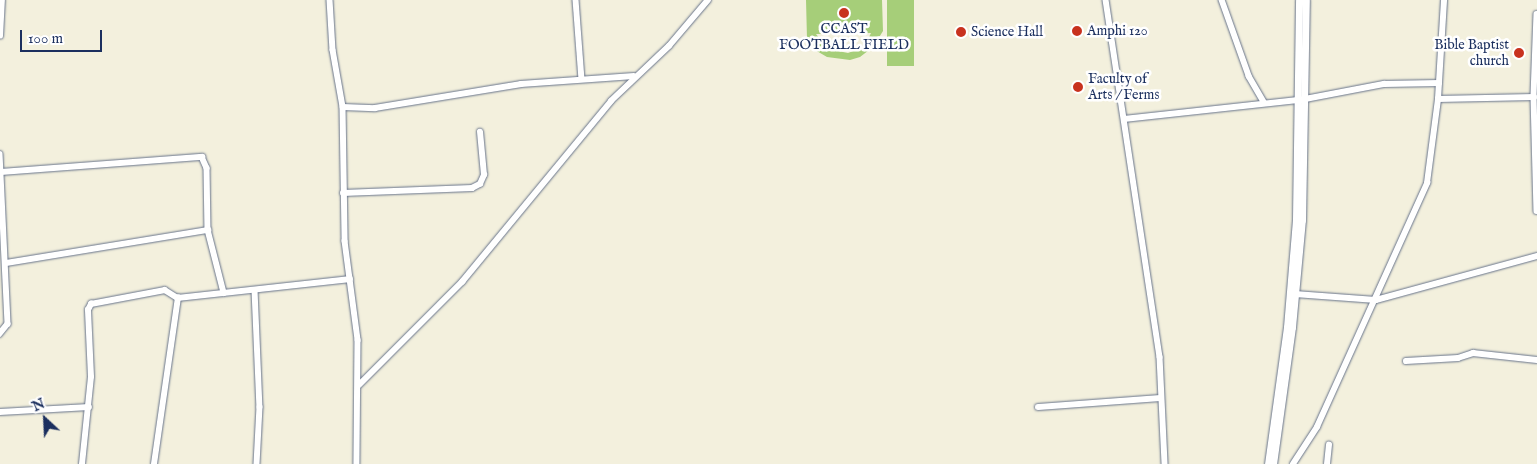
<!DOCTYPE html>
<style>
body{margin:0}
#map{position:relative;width:1537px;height:464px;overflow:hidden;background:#f3f0dd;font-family:"IM FELL English",serif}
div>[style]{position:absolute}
.green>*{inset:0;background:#a6ce79;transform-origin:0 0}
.roads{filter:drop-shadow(0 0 1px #67738a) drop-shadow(0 0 1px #67738a)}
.minor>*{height:5.5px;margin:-2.75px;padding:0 2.75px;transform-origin:2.75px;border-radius:2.75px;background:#fff}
.tertiary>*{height:7px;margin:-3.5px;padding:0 3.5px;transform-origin:3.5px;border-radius:3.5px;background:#fff}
.dots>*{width:14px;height:14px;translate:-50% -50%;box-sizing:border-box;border:2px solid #fff;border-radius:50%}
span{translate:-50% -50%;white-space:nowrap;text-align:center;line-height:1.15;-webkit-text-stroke:5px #fff;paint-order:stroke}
.poi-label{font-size:14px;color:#1b2f5e}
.left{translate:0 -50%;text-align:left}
.right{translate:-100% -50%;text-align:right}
.north{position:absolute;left:20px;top:394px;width:50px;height:50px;-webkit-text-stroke:4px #fff;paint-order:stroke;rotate:335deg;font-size:14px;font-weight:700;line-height:20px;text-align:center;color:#1b2f5e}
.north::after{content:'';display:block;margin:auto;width:18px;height:22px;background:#1b2f5e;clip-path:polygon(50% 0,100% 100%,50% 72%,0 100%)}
.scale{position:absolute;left:20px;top:30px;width:82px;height:22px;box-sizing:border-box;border:2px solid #1b2f5e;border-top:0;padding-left:6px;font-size:15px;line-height:18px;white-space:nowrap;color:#1b2f5e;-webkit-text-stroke:4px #fff;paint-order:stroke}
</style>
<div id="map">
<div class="green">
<div style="clip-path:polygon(evenodd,806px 0,882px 0,883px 31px,873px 47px,860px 57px,850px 60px,827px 57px,815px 50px,811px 39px,807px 39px,806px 0,871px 33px,864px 47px,848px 53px,828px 49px,816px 34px,871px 33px)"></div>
<div style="left:887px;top:0;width:27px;height:66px"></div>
</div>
<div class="roads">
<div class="minor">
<div style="left:330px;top:0;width:50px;rotate:86.6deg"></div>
<div style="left:333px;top:50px;width:58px;rotate:80deg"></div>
<div style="left:343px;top:107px;width:134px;rotate:89.1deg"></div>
<div style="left:345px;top:241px;width:100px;rotate:82.5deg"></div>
<div style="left:358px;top:340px;width:124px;rotate:90.5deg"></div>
<div style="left:576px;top:0;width:79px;rotate:85.7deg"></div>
<div style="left:1106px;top:0;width:361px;rotate:81.4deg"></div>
<div style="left:1160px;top:357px;width:107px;rotate:87.3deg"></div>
<div style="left:1222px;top:0;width:81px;rotate:70.4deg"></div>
<div style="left:1249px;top:76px;width:30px;rotate:60deg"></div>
<div style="left:1537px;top:14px;width:83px;rotate:92.1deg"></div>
<div style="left:1534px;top:97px;width:114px;rotate:88.5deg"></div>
<div style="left:0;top:36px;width:36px;rotate:-87deg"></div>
<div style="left:1438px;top:99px;width:96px;rotate:-1.2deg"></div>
<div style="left:343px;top:107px;width:32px;rotate:2deg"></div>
<div style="left:375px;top:108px;width:148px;rotate:-9.3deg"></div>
<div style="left:521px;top:84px;width:113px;rotate:-4deg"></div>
<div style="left:1124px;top:119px;width:177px;rotate:-6.2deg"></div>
<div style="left:1300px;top:100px;width:86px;rotate:-10.8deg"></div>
<div style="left:1384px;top:84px;width:55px;rotate:-1deg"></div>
<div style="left:0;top:154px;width:170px;rotate:87.3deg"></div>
<div style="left:8px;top:324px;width:13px;rotate:129deg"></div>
<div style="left:1px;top:172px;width:202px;rotate:-4.3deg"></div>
<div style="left:202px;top:157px;width:12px;rotate:66deg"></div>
<div style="left:207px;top:168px;width:62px;rotate:89.1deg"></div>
<div style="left:208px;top:230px;width:65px;rotate:75.7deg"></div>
<div style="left:343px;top:193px;width:129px;rotate:-2.2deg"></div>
<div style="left:472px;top:188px;width:9px;rotate:-27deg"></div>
<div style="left:480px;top:184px;width:10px;rotate:-66deg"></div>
<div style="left:484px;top:175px;width:43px;rotate:-95.3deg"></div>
<div style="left:6px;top:263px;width:205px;rotate:-9.3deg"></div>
<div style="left:255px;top:290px;width:117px;rotate:87.6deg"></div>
<div style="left:260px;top:407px;width:57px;rotate:93deg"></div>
<div style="left:1295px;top:294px;width:81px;rotate:4.2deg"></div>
<div style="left:1376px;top:300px;width:167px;rotate:-15.3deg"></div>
<div style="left:178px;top:298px;width:173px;rotate:-6.3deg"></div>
<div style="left:1406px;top:361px;width:52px;rotate:-3.3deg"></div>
<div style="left:1458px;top:358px;width:16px;rotate:-18deg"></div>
<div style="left:1473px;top:353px;width:64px;rotate:6.2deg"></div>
<div style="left:359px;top:385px;width:146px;rotate:-45deg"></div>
<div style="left:462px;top:282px;width:234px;rotate:-50.5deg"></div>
<div style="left:611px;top:101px;width:80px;rotate:-43.5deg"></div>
<div style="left:669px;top:46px;width:60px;rotate:-49.7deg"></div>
<div style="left:1038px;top:407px;width:123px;rotate:-4.2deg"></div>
<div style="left:0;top:412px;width:89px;rotate:-3.2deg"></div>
<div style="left:82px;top:464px;width:87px;rotate:-84.1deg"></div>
<div style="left:91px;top:377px;width:67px;rotate:-92.6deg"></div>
<div style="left:88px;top:310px;width:7px;rotate:-63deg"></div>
<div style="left:91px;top:304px;width:75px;rotate:-10.7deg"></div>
<div style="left:165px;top:290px;width:15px;rotate:32deg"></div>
<div style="left:154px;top:464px;width:168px;rotate:-81.8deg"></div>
<div style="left:1293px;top:464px;width:44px;rotate:-57deg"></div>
<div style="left:1317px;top:427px;width:268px;rotate:-65.7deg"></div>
<div style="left:1427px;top:183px;width:85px;rotate:-82.5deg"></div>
<div style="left:1438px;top:99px;width:99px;rotate:-86.5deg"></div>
<div style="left:1327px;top:464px;width:19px;rotate:-84deg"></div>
</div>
<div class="tertiary">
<div style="left:1268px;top:464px;width:138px;rotate:-82.1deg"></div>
<div style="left:1287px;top:327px;width:108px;rotate:-85.2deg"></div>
<div style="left:1296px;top:219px;width:219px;rotate:-89.2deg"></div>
<div style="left:1273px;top:464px;width:138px;rotate:-82.1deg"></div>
<div style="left:1292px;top:327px;width:107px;rotate:-84.7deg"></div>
<div style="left:1302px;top:220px;width:220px;rotate:-89deg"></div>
</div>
</div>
<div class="dots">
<div style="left:844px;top:13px;background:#c8321e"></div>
<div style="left:1077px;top:31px;background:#c8321e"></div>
<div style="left:961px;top:32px;background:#c8321e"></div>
<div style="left:1519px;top:53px;background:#c8321e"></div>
<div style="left:1078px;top:87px;background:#c8321e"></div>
</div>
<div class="poi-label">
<span style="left:844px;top:37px">CCAST<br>FOOTBALL FIELD</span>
<span class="left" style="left:1087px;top:31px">Amphi 120</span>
<span class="left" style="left:971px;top:32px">Science Hall</span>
<span class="right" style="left:1509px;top:53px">Bible Baptist<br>church</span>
<span class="left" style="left:1088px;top:87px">Faculty of<br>Arts / Ferms</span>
</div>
<div class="north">N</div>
<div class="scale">100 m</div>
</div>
